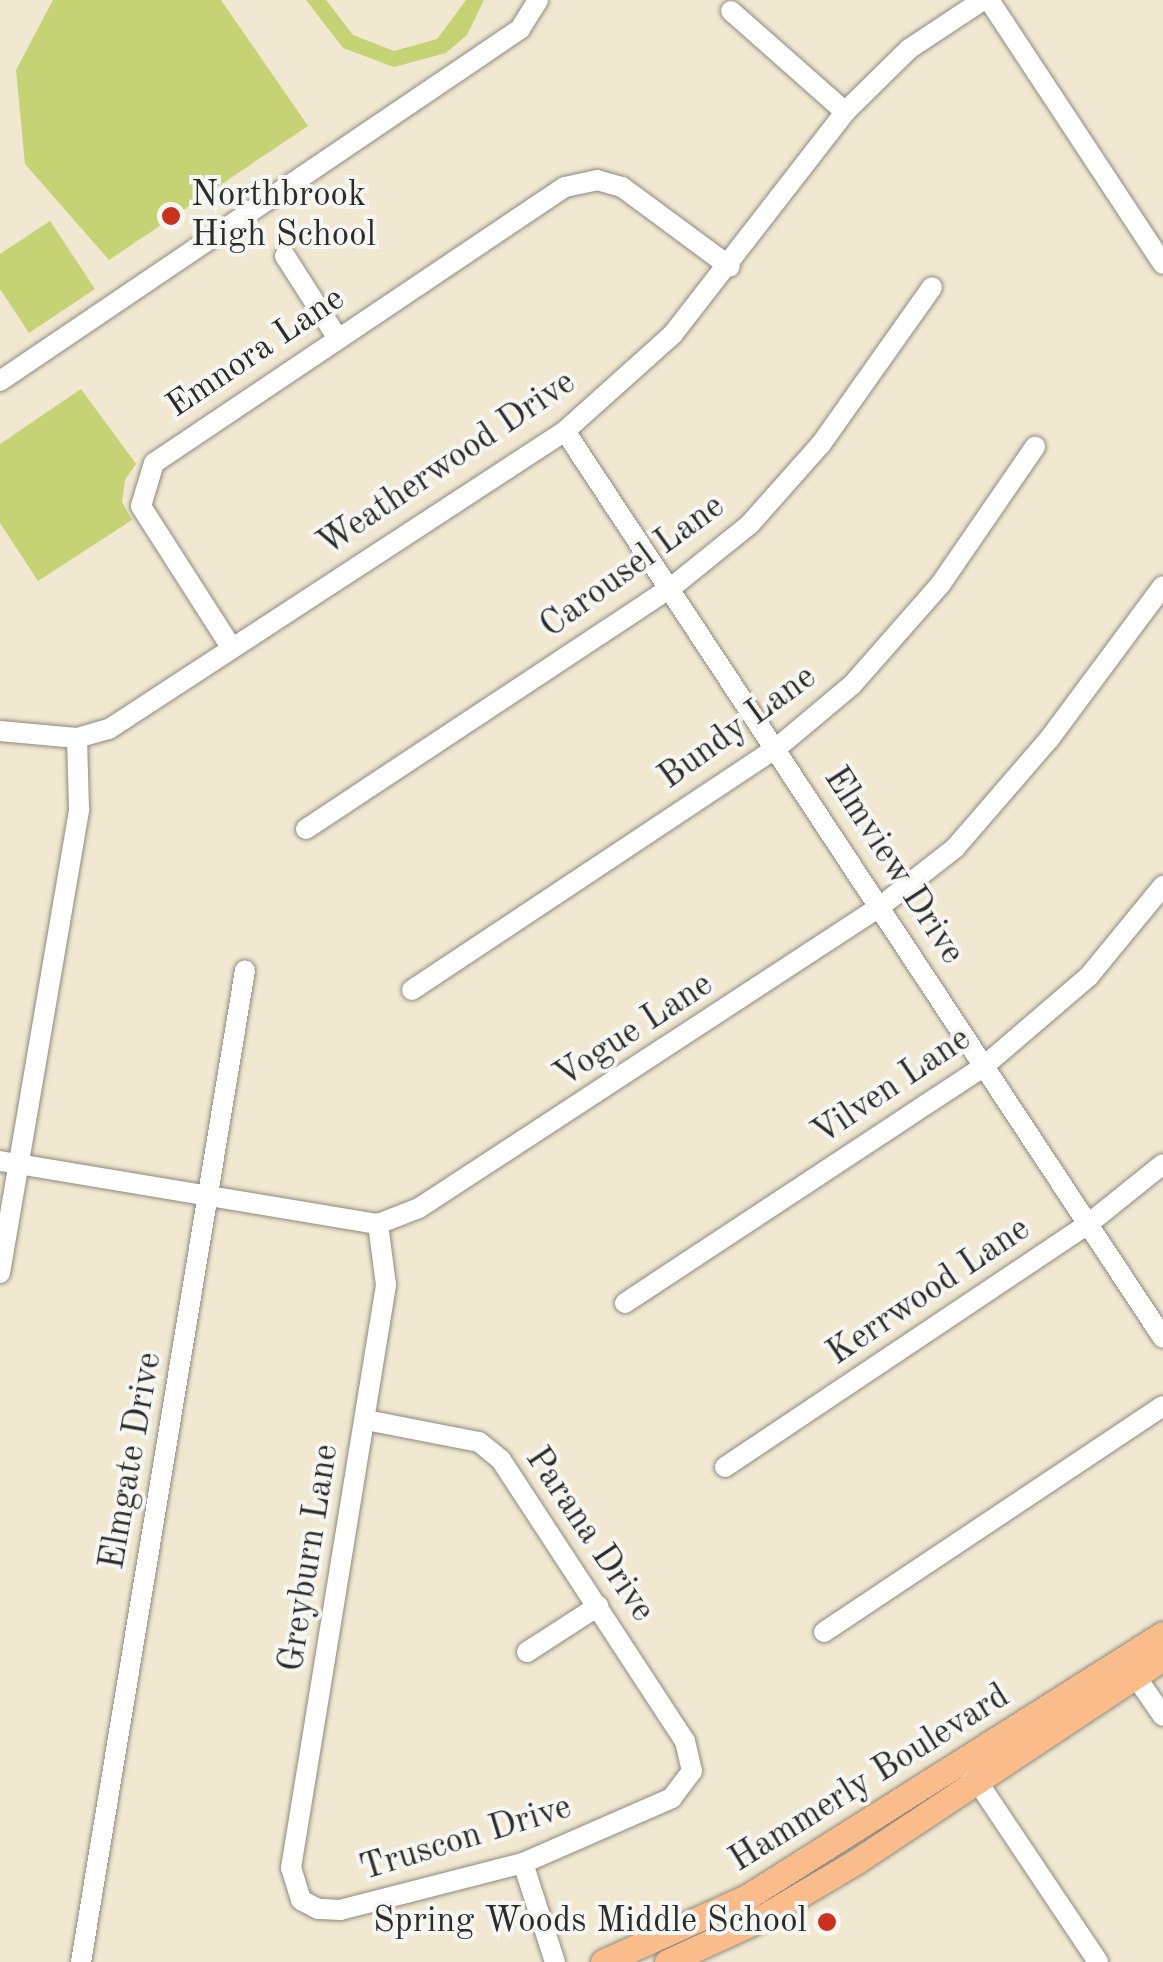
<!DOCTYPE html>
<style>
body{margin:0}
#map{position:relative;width:1163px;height:1962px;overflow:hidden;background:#f0e8d1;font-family:"Old Standard TT",serif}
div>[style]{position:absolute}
.green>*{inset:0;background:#c5d375}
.roads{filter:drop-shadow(0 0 2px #8e8a7e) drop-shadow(0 0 2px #8e8a7e)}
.minor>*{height:20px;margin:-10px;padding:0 10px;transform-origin:10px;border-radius:10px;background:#fff}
.major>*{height:25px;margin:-12.5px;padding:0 12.5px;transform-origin:12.5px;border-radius:12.5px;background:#fabc8b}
.dots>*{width:28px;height:28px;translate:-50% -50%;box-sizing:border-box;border:5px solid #f6f6f2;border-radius:50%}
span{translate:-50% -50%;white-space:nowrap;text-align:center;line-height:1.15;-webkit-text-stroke:8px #f6f6f2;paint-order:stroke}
.poi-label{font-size:35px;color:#2b2b2b}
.left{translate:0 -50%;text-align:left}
.right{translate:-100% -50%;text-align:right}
.street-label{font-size:35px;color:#2b2b2b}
</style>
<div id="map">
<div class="green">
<div style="clip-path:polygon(53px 0,221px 0,308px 126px,109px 260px,25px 164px,16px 70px)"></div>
<div style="clip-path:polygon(306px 0,326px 0,353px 35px,394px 51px,437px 39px,466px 0,484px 0,467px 35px,446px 53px,394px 67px,343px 48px)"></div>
<div style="clip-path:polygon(50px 221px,95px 289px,29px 333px,0 289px,0 254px)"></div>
<div style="clip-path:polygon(81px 389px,136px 464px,125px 480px,122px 502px,132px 520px,38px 581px,0 523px,0 444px)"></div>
</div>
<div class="roads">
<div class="minor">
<div style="left:989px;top:0;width:316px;rotate:56.6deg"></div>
<div style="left:731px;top:11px;width:152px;rotate:41.5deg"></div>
<div style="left:285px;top:256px;width:96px;rotate:57.3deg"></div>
<div style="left:0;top:381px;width:628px;rotate:-34.09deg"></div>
<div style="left:520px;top:29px;width:34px;rotate:-58deg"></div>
<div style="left:565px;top:431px;width:1086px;rotate:56.6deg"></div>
<div style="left:231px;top:647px;width:167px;rotate:-122.6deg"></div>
<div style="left:141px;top:506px;width:45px;rotate:-73.2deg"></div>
<div style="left:154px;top:463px;width:495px;rotate:-33.9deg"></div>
<div style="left:565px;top:187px;width:33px;rotate:-12deg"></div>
<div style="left:597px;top:180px;width:26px;rotate:16deg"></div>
<div style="left:622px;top:187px;width:134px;rotate:36.5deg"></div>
<div style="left:0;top:731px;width:77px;rotate:5.2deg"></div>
<div style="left:77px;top:738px;width:33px;rotate:-16deg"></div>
<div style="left:109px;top:729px;width:545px;rotate:-33.16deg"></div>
<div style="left:565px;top:431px;width:145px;rotate:-41.9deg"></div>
<div style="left:673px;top:334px;width:281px;rotate:-52.2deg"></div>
<div style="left:845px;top:112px;width:90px;rotate:-44.5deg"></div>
<div style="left:909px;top:49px;width:89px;rotate:-33.5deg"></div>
<div style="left:306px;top:829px;width:439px;rotate:-33.5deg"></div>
<div style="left:672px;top:587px;width:100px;rotate:-38.9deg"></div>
<div style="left:750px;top:524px;width:107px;rotate:-48.4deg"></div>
<div style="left:821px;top:444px;width:192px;rotate:-54.7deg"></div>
<div style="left:412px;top:990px;width:439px;rotate:-33.6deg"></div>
<div style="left:778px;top:747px;width:97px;rotate:-40deg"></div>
<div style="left:852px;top:685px;width:133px;rotate:-48.7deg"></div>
<div style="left:940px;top:585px;width:168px;rotate:-55.5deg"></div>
<div style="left:0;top:1161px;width:383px;rotate:9.5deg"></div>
<div style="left:378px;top:1224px;width:44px;rotate:-21.3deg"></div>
<div style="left:419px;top:1208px;width:552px;rotate:-33.17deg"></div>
<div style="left:881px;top:906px;width:94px;rotate:-38.1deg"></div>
<div style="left:955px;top:848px;width:145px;rotate:-49.2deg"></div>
<div style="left:1050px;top:738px;width:189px;rotate:-53.4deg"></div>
<div style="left:0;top:1273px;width:471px;rotate:-80.3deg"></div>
<div style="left:79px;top:809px;width:71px;rotate:-91.6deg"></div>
<div style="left:625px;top:1303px;width:429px;rotate:-33.4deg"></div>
<div style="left:983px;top:1067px;width:140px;rotate:-40.6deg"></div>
<div style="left:1089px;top:976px;width:117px;rotate:-50.6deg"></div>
<div style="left:366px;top:1420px;width:115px;rotate:11deg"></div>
<div style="left:479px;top:1442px;width:28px;rotate:39deg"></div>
<div style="left:501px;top:1460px;width:336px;rotate:56.8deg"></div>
<div style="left:685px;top:1741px;width:31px;rotate:77deg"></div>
<div style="left:692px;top:1771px;width:34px;rotate:127deg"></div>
<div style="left:672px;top:1798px;width:163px;rotate:156.4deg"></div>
<div style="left:523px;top:1863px;width:189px;rotate:165.6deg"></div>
<div style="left:340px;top:1910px;width:22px;rotate:-177deg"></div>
<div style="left:318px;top:1909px;width:19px;rotate:-152deg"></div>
<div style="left:301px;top:1900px;width:34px;rotate:-107deg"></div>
<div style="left:291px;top:1868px;width:591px;rotate:-80.74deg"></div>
<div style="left:386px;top:1285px;width:62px;rotate:-97.5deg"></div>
<div style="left:725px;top:1467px;width:435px;rotate:-33.8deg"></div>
<div style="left:1087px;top:1225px;width:97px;rotate:-38.8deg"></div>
<div style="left:824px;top:1632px;width:407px;rotate:-33.7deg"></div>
<div style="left:527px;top:1652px;width:85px;rotate:-32.9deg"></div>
<div style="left:1127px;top:1664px;width:63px;rotate:55.3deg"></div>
<div style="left:969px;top:1769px;width:232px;rotate:56.2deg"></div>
<div style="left:523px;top:1863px;width:104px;rotate:72.1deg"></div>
<div style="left:81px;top:1962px;width:1005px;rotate:-80.61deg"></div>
</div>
<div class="major">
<div style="left:603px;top:1962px;width:158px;rotate:-24.3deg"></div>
<div style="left:747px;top:1897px;width:492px;rotate:-32.3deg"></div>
<div style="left:667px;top:1962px;width:98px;rotate:-24.7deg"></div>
<div style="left:756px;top:1921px;width:117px;rotate:-30.7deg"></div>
<div style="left:857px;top:1861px;width:367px;rotate:-33.6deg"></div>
</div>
</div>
<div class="dots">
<div style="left:171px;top:216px;background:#c8321e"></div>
<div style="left:827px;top:1922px;background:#c8321e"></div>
</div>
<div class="poi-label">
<span class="left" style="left:191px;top:216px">Northbrook<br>High School</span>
<span class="right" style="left:807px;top:1922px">Spring Woods Middle School</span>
</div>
<div class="street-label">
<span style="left:256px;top:353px;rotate:-34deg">Emnora Lane</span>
<span style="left:447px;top:464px;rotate:-34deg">Weatherwood Drive</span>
<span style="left:633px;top:567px;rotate:-36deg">Carousel Lane</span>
<span style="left:738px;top:728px;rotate:-36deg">Bundy Lane</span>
<span style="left:893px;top:866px;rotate:57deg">Elmview Drive</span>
<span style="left:634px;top:1031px;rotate:-33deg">Vogue Lane</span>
<span style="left:892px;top:1087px;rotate:-34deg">Vilven Lane</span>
<span style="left:929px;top:1292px;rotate:-34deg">Kerrwood Lane</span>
<span style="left:132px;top:1461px;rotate:-80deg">Elmgate Drive</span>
<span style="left:589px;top:1535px;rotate:56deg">Parana Drive</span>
<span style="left:310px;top:1558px;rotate:-81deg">Greyburn Lane</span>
<span style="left:870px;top:1779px;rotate:-32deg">Hammerly Boulevard</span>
<span style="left:466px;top:1839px;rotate:-17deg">Truscon Drive</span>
</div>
</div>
